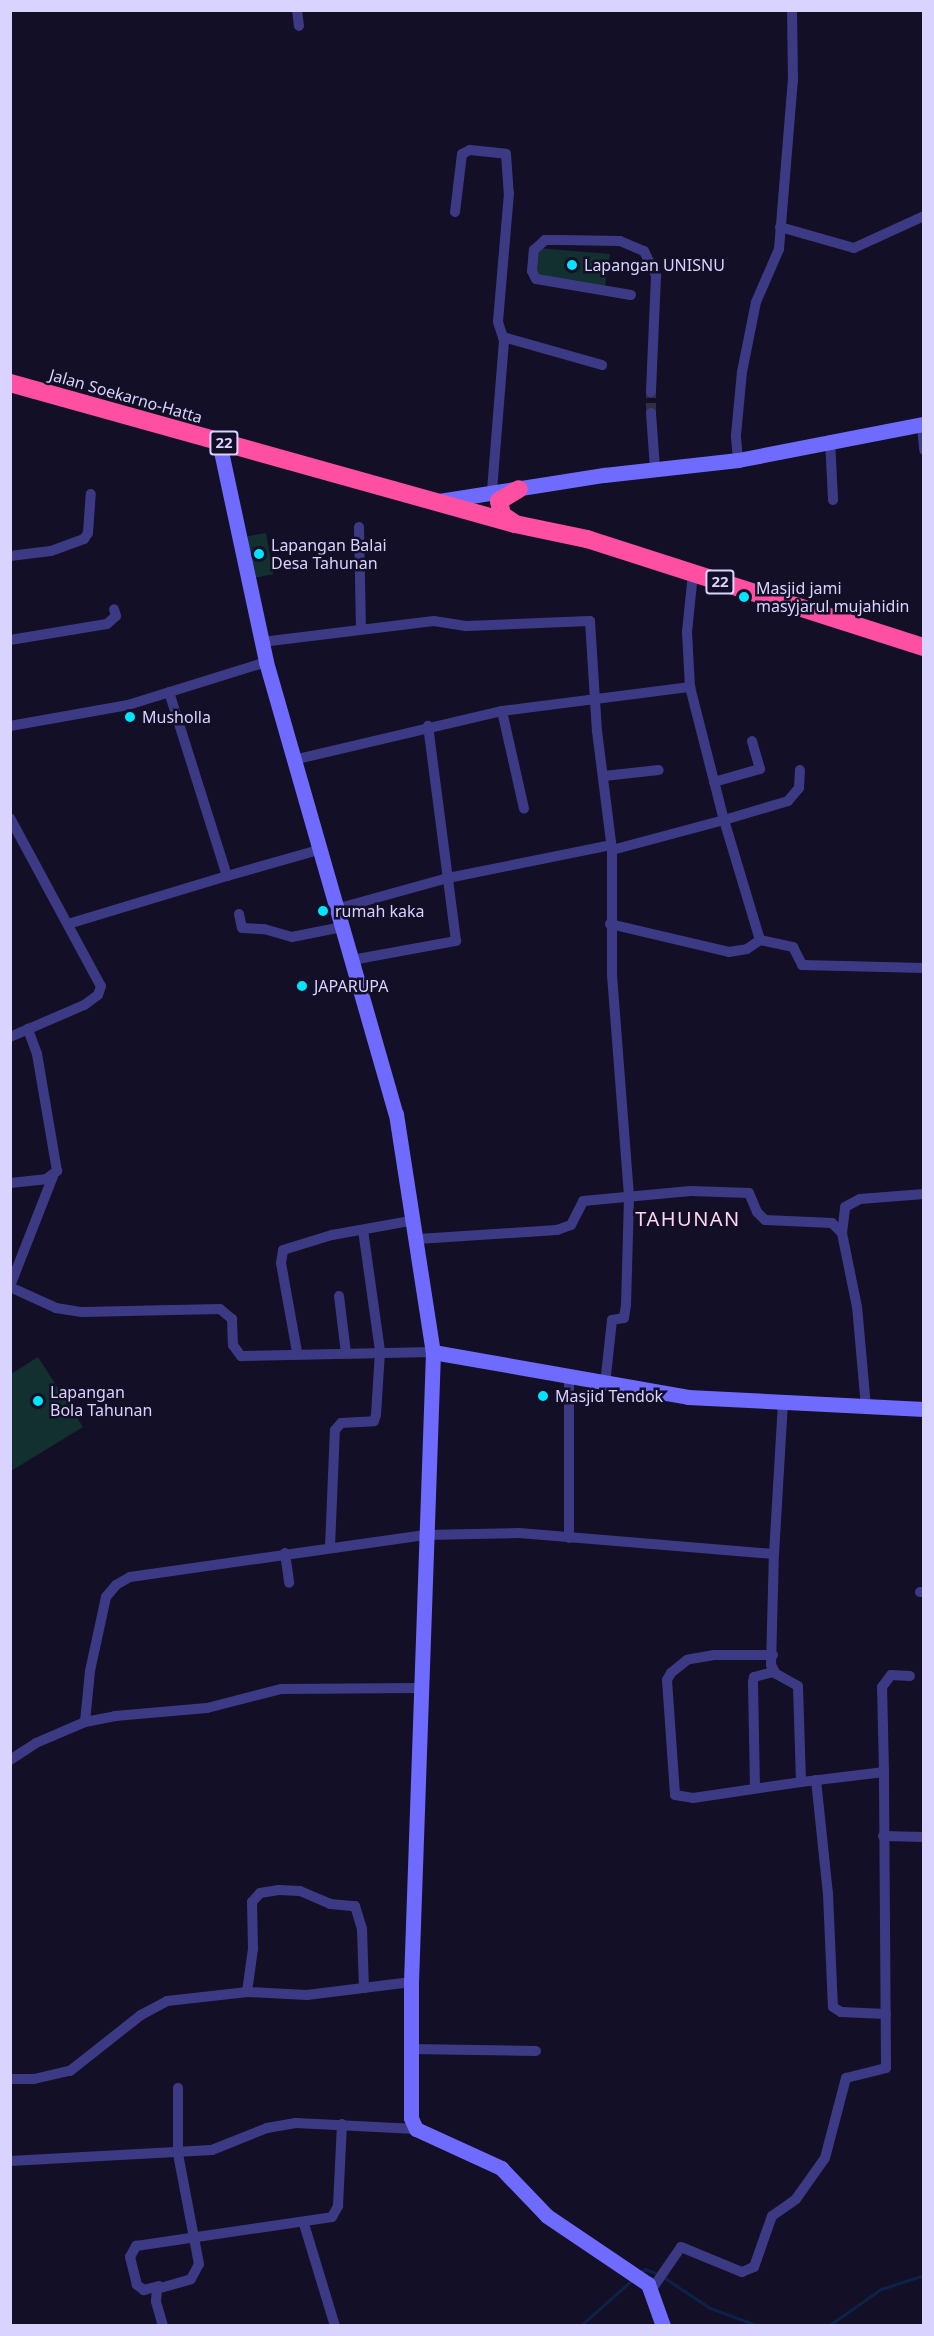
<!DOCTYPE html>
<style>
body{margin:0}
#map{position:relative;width:934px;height:2336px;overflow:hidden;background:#130f26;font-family:"Noto Sans",sans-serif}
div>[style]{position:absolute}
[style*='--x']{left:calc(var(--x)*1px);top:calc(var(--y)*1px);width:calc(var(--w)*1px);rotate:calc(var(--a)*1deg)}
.green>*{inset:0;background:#12302f;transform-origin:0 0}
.stream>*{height:3px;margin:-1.5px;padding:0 1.5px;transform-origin:1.5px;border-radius:1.5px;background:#0c2248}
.street-tunnel>*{height:10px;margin-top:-5px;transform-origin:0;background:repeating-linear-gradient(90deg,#312d47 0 10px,transparent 0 15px)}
.street>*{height:10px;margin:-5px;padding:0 5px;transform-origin:5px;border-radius:5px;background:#3d3a85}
.secondary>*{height:15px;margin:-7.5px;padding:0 7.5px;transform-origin:7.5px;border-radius:7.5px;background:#6f6bff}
.highway>*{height:18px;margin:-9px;padding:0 9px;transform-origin:9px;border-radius:9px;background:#ff4fa3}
.dots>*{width:16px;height:16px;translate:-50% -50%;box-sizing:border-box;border:3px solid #130f26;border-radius:50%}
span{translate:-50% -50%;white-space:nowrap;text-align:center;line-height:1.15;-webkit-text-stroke:5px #130f26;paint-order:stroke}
.shield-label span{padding:2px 4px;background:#130f26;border:2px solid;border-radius:4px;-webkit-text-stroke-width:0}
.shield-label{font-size:15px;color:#d9d4ff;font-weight:700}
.poi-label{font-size:16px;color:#d9d4ff}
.left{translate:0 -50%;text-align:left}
.street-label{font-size:16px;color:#d9d4ff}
.quarter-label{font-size:20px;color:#ffd6f0;letter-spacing:1.5px}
.frame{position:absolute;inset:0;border:12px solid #d9d4ff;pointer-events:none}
</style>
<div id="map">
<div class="green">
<div style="clip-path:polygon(537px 248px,610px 254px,605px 286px,535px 276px)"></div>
<div style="left:266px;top:533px;width:42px;height:20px;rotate:80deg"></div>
<div style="clip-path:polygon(38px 1357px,83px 1427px,11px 1471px,11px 1374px)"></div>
</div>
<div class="stream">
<div style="--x:641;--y:2272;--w:5;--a:-37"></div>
<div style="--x:645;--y:2269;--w:16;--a:22"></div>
<div style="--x:660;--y:2275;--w:60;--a:33.4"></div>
<div style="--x:710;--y:2308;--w:52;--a:20.2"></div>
<div style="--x:580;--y:2326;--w:69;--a:-41.5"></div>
<div style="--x:828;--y:2326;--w:65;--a:-34.9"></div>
<div style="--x:881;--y:2289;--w:45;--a:-18"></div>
</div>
<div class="street-tunnel">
<div style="--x:651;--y:413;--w:21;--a:-90"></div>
</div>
<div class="street">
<div style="--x:297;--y:10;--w:16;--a:83"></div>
<div style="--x:455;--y:212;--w:58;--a:-83.1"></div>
<div style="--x:462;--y:154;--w:9;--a:-27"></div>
<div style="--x:470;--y:150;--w:36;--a:6"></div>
<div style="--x:506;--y:154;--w:39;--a:86"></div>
<div style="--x:509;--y:193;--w:129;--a:94.9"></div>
<div style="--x:498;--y:322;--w:20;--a:72"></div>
<div style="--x:504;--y:341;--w:150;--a:94.6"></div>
<div style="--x:780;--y:227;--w:77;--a:15.8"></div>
<div style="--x:854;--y:248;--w:77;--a:-24.6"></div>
<div style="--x:631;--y:295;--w:96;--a:-170.4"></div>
<div style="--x:536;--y:279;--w:9;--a:-117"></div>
<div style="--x:532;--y:271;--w:21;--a:-85"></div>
<div style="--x:534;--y:250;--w:15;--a:-42"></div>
<div style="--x:545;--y:240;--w:15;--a:0"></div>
<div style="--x:560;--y:240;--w:60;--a:1"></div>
<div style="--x:620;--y:241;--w:26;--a:23"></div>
<div style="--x:644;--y:251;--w:28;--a:64"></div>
<div style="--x:656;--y:276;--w:116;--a:92.5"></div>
<div style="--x:503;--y:337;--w:103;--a:15.8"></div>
<div style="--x:651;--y:413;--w:56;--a:85.9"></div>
<div style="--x:922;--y:425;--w:25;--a:85"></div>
<div style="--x:830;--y:440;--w:60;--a:87.1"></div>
<div style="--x:738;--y:460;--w:25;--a:-95"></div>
<div style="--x:736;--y:435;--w:63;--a:-84.6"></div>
<div style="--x:742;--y:372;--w:71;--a:-78.7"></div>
<div style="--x:756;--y:302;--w:58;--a:-66.5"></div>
<div style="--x:779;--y:249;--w:170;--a:-85.3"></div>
<div style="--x:793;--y:80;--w:70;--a:-90.8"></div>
<div style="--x:359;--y:527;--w:101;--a:88.9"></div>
<div style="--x:10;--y:556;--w:41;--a:-7"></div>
<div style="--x:51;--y:551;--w:35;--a:-20"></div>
<div style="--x:84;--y:539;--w:7;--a:-56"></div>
<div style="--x:88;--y:533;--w:39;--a:-86"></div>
<div style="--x:693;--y:573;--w:59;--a:95.8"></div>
<div style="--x:687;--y:632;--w:55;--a:86.9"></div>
<div style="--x:690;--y:687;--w:137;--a:75.7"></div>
<div style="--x:724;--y:820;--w:67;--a:-16.5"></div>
<div style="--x:788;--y:801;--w:17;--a:-50"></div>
<div style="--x:799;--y:788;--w:18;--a:-87"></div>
<div style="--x:10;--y:640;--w:98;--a:-9.4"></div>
<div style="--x:107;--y:624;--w:12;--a:-42"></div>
<div style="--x:116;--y:616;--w:7;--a:-106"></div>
<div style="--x:262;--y:642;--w:173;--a:-7"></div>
<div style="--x:434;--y:621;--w:32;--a:9"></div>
<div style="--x:466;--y:626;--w:124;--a:-2.3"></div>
<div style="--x:590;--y:621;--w:110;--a:86.4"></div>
<div style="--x:597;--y:731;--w:120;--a:82.8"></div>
<div style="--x:612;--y:850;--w:125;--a:90"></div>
<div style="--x:612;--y:975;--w:224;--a:85.6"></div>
<div style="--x:629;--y:1198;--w:107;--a:91.6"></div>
<div style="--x:626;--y:1305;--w:13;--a:99"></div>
<div style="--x:624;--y:1318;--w:12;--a:171"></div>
<div style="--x:612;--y:1320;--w:64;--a:96.2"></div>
<div style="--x:169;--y:692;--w:193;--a:72.5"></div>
<div style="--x:227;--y:876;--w:95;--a:-15.9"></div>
<div style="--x:502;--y:711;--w:100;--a:77.3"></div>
<div style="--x:10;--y:726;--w:120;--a:-10.1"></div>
<div style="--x:128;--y:705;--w:145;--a:-17.3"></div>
<div style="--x:293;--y:760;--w:215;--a:-13.2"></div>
<div style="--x:502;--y:711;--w:190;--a:-7.3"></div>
<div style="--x:604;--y:776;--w:55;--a:-6.2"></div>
<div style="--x:714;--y:782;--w:48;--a:-15.8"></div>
<div style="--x:760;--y:769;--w:29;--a:-106"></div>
<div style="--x:10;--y:818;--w:191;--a:61.6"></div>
<div style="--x:101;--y:986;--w:9;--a:108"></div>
<div style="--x:98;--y:995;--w:17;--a:144"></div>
<div style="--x:84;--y:1005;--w:81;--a:156.6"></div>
<div style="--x:612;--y:850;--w:116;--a:-15"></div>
<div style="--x:724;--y:820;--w:125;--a:73.3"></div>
<div style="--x:760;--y:940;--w:34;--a:12"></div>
<div style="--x:793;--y:947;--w:20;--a:63"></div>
<div style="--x:802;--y:965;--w:122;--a:1.4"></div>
<div style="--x:336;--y:909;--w:116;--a:-15.5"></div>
<div style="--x:448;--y:878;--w:166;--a:-11.4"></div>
<div style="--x:239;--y:914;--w:14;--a:78"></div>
<div style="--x:242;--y:928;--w:22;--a:3"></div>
<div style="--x:264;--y:929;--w:29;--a:16"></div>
<div style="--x:292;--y:937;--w:51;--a:-11.3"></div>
<div style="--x:68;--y:924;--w:166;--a:-16.8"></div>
<div style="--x:610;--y:924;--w:122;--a:13.2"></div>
<div style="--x:729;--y:952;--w:18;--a:-9"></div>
<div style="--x:747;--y:949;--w:16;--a:-35"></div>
<div style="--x:352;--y:960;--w:106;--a:-10.4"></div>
<div style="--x:456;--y:941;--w:217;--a:-97.4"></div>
<div style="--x:10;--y:1183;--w:36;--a:-6"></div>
<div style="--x:46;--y:1179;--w:14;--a:-36"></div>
<div style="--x:57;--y:1171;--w:119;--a:-99.7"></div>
<div style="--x:37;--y:1054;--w:27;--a:-110"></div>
<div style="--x:418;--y:1239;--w:139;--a:-3.7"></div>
<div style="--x:557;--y:1230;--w:15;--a:-20"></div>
<div style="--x:571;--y:1225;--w:27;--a:-63"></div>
<div style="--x:583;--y:1201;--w:108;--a:-5.3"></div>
<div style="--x:691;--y:1191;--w:58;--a:2"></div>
<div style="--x:749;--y:1193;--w:21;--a:67"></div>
<div style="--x:757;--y:1212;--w:11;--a:45"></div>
<div style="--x:765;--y:1220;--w:67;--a:2.6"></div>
<div style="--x:832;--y:1223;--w:14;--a:45"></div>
<div style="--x:10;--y:1286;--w:118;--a:-68.6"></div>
<div style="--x:10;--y:1287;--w:51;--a:24.5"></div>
<div style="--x:56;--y:1308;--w:26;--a:9"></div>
<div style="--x:82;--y:1312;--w:138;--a:-1.2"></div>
<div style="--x:220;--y:1309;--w:16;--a:40"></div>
<div style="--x:232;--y:1319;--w:26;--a:88"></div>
<div style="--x:233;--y:1345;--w:14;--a:54"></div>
<div style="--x:241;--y:1356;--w:192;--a:-1.2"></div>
<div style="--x:339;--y:1296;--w:57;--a:83"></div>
<div style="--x:297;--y:1352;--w:90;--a:-100.2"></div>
<div style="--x:281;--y:1263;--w:13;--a:-81"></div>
<div style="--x:283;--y:1250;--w:51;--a:-17"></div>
<div style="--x:332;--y:1235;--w:84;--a:-10.2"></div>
<div style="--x:569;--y:1378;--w:160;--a:90"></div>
<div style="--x:866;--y:1407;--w:100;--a:-95.1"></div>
<div style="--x:857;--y:1307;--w:76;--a:-101.5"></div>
<div style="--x:842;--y:1233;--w:26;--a:-83"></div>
<div style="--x:845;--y:1207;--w:17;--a:-28"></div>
<div style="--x:860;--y:1199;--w:64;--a:-4.5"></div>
<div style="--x:330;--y:1547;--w:117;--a:-87.6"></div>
<div style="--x:335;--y:1430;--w:9;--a:-49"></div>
<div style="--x:341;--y:1423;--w:33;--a:-3"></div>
<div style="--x:374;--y:1421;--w:6;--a:-72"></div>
<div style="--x:376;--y:1415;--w:64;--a:-86.4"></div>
<div style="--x:380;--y:1351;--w:122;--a:-98"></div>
<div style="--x:285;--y:1553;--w:30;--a:82"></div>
<div style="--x:920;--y:1592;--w:4;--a:0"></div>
<div style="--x:773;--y:1655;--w:59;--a:180"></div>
<div style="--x:714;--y:1655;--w:27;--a:170"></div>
<div style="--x:687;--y:1660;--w:21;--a:141"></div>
<div style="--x:671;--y:1673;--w:8;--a:120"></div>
<div style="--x:667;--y:1680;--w:115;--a:86"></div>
<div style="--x:675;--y:1795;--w:18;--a:9"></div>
<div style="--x:693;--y:1798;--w:109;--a:-8.4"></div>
<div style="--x:85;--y:1722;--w:51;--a:-84.4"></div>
<div style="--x:90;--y:1671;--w:76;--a:-77.8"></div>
<div style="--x:106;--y:1597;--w:16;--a:-50"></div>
<div style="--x:116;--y:1585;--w:16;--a:-30"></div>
<div style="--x:130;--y:1577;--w:298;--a:-8.1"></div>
<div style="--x:425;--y:1535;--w:94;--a:-1.2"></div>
<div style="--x:519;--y:1533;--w:256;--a:4.7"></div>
<div style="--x:774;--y:1554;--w:152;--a:-86.6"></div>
<div style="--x:10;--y:1760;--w:31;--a:-33"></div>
<div style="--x:36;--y:1743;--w:53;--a:-23.2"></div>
<div style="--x:85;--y:1722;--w:31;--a:-11"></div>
<div style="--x:115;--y:1716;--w:92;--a:-5"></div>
<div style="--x:207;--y:1708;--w:76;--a:-14.4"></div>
<div style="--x:281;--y:1689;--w:140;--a:-0.4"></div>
<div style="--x:884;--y:1772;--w:85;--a:-91.3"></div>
<div style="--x:882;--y:1687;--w:15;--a:-53"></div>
<div style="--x:891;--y:1675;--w:19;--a:3"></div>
<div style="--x:816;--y:1780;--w:115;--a:84"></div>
<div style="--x:828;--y:1894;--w:113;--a:87.5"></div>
<div style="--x:833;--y:2007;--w:9;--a:32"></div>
<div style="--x:841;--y:2012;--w:45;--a:2.5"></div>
<div style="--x:755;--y:1788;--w:106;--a:-91.1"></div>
<div style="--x:753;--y:1682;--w:5;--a:-79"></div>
<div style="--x:754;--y:1677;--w:20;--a:-15"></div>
<div style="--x:883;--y:1836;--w:41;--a:1.4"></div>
<div style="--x:247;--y:1992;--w:43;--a:-82.1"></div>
<div style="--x:253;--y:1949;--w:47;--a:-91.2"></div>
<div style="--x:252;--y:1902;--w:12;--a:-48"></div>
<div style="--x:260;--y:1893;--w:19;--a:-9"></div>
<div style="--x:279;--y:1890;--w:21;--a:3"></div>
<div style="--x:300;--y:1891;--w:33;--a:23"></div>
<div style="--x:330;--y:1904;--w:25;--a:5"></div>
<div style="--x:355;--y:1906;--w:24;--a:73"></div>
<div style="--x:362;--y:1929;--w:59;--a:88.1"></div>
<div style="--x:411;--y:2049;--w:125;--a:0.9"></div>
<div style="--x:10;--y:2079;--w:24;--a:0"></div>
<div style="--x:34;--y:2079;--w:37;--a:-13"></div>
<div style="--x:70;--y:2071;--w:90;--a:-38.3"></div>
<div style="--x:141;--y:2015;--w:30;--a:-28"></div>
<div style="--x:167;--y:2001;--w:81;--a:-6.4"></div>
<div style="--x:247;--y:1992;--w:60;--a:2.9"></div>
<div style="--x:307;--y:1995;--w:105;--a:-7.1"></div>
<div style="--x:10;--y:2161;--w:202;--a:-3.1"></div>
<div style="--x:212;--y:2150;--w:59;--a:-21.8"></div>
<div style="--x:267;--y:2128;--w:29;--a:-10"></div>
<div style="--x:296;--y:2123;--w:120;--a:2.9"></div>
<div style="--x:304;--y:2224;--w:107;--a:73.1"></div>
<div style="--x:159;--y:2286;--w:16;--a:165"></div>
<div style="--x:144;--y:2290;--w:9;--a:-144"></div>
<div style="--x:137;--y:2285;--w:29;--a:-104"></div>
<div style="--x:130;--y:2257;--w:13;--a:-61"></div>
<div style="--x:136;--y:2246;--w:198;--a:-8.4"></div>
<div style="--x:332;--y:2217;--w:13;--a:-61"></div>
<div style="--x:338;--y:2206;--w:82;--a:-87.2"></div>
<div style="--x:652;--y:2289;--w:51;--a:-55.4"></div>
<div style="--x:681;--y:2247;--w:66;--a:22.3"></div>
<div style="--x:742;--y:2272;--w:13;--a:-23"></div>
<div style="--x:754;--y:2267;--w:54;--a:-70.6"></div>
<div style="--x:772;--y:2216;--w:29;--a:-35"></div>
<div style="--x:796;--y:2199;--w:50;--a:-54.7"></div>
<div style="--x:825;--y:2158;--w:83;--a:-75.3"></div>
<div style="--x:846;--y:2078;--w:41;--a:-14"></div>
<div style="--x:886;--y:2068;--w:296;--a:-90.4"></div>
<div style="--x:884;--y:1772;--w:84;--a:173.1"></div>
<div style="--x:801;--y:1782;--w:96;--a:-91.8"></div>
<div style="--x:798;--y:1686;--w:25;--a:-151"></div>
<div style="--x:776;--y:1674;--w:10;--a:-119"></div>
<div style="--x:771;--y:1665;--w:111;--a:-88.5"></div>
<div style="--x:163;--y:2326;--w:26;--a:-106"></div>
<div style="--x:156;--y:2301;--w:12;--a:-85"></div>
<div style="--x:157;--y:2289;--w:35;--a:-16"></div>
<div style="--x:191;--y:2279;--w:17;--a:-62"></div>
<div style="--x:199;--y:2264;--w:112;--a:-100.8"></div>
<div style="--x:178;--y:2154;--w:66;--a:-90"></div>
</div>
<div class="secondary">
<div style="--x:219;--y:442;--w:225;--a:77.9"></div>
<div style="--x:266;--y:662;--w:470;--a:74"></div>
<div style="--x:396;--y:1114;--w:241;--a:81.2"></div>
<div style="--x:433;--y:1352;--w:259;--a:10"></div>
<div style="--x:688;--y:1397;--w:236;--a:2.9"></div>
<div style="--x:439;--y:501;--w:167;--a:-9"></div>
<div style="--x:604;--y:475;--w:135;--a:-6.4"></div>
<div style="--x:738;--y:460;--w:189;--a:-11"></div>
<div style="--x:433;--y:1352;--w:630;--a:92"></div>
<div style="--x:411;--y:1982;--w:136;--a:90"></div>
<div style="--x:411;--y:2118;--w:12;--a:66"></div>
<div style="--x:416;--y:2129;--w:94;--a:24.6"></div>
<div style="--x:501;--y:2168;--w:66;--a:46.2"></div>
<div style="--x:547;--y:2216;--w:122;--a:34"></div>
<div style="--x:648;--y:2284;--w:45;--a:70.3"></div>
</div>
<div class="highway">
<div style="--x:10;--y:383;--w:524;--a:15.6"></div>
<div style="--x:515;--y:524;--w:74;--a:11.8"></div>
<div style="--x:587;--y:539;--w:354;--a:17.8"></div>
<div style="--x:514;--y:523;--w:14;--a:-146"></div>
<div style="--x:502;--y:515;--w:14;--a:-102"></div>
<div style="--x:499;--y:501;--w:23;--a:-31"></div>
</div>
<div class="dots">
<div style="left:572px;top:265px;background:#00e5ff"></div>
<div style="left:259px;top:554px;background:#00e5ff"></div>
<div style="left:744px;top:597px;background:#00e5ff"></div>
<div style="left:130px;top:717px;background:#00e5ff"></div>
<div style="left:323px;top:911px;background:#00e5ff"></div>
<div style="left:302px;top:986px;background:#00e5ff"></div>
<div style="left:543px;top:1396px;background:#00e5ff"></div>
<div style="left:38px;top:1401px;background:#00e5ff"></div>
</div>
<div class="shield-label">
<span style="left:224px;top:443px">22</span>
<span style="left:720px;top:582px">22</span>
</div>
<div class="poi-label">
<span class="left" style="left:584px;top:265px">Lapangan UNISNU</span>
<span class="left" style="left:271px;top:554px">Lapangan Balai<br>Desa Tahunan</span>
<span class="left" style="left:756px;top:597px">Masjid jami<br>masyjarul mujahidin</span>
<span class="left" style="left:142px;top:717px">Musholla</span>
<span class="left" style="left:335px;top:911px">rumah kaka</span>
<span class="left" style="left:314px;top:986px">JAPARUPA</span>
<span class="left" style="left:50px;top:1401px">Lapangan<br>Bola Tahunan</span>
<span class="left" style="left:555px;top:1396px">Masjid Tendok</span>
</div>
<div class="street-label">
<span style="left:126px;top:396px;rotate:16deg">Jalan Soekarno-Hatta</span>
</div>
<div class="quarter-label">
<span style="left:688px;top:1218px">TAHUNAN</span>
</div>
<div class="frame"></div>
</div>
